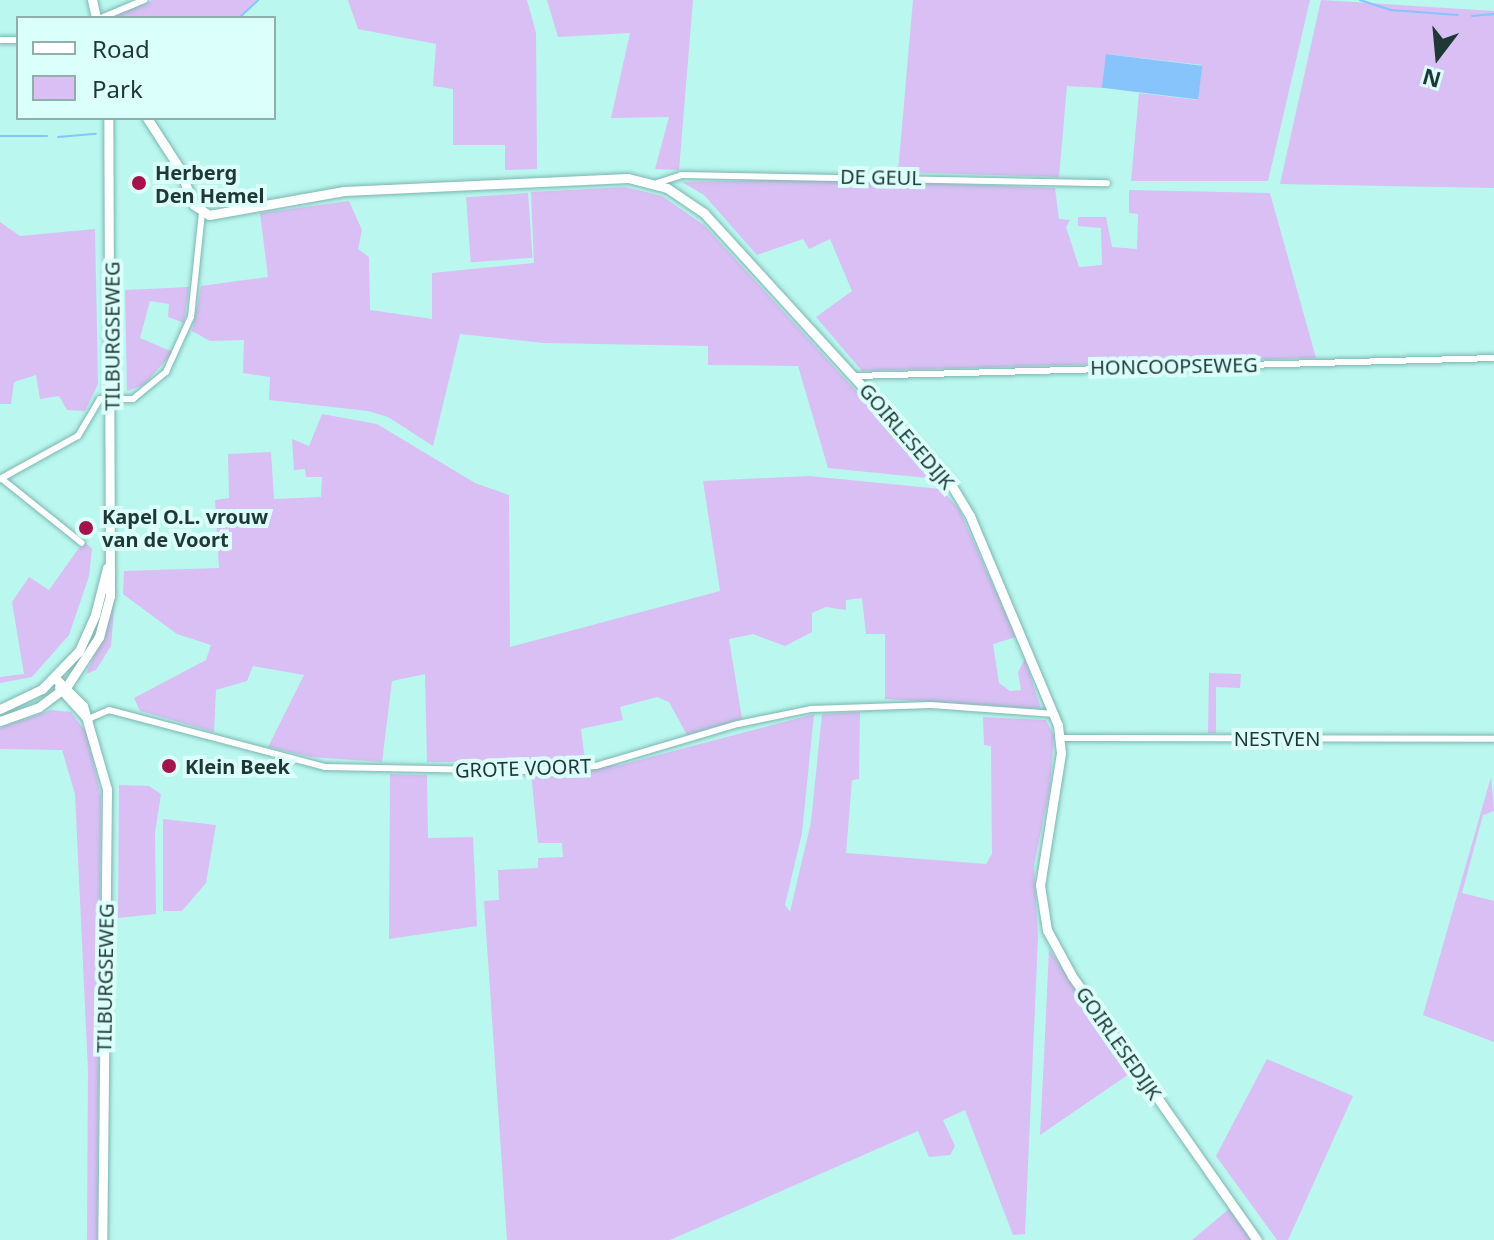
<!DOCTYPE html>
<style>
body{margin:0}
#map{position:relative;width:1494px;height:1240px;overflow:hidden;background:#baf7ef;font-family:"Noto Sans",sans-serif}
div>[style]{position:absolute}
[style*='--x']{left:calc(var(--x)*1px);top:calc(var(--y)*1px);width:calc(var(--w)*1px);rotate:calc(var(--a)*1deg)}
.green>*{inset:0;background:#d9bff4;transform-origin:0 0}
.water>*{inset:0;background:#87c4fb;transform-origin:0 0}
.stream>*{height:2px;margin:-1px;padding:0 1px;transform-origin:1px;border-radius:1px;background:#87c4fb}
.roads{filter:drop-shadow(0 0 2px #7bb6af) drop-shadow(0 0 2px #7bb6af)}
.street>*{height:6px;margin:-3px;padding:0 3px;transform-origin:3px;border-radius:3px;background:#fff}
.secondary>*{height:9px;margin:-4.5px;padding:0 4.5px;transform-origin:4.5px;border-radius:4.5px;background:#fff}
.dots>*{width:22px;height:22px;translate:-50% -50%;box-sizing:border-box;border:4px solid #dbfffa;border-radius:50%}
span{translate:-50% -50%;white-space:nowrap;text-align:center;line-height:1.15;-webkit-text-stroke:8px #dbfffa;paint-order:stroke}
.poi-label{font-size:20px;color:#1f3735;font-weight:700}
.left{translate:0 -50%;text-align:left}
.street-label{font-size:20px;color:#1f3735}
.legend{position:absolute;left:16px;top:16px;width:260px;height:104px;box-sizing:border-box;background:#dbfffa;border:2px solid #90afab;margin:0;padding:10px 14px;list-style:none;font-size:24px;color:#1f3735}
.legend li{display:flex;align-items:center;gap:16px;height:40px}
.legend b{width:40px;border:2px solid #90afab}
.north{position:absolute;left:1398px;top:16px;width:80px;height:80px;-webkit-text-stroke:6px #dbfffa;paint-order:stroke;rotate:196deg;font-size:22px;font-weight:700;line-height:32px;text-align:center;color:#1f3735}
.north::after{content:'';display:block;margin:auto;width:28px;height:36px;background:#1f3735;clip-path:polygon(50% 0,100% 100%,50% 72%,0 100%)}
</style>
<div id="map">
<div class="green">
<div style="clip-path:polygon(153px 0,257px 0,238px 18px,108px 18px)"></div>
<div style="clip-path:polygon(348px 0,527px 0,536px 33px,537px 169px,505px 170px,505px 145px,453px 145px,453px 89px,433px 86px,436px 44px,358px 29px)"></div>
<div style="clip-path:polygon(547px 0,693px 0,679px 170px,655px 169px,669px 117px,611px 118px,630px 33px,558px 37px)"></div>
<div style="clip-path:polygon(913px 0,1310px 0,1268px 181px,1131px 181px,1139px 93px,1198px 100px,1202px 65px,1107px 54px,1103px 88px,1067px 86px,1059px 177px,898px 172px)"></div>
<div style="clip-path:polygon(1321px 0,1494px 11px,1494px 188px,1280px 184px)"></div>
<div style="clip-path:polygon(823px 179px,1055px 188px,1059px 219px,1070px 220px,1066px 227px,1079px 267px,1102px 265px,1101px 228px,1078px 226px,1078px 217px,1106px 217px,1112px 247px,1137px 249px,1138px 214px,1129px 213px,1129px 190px,1270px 193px,1316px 358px,862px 371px,816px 317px,852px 291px,830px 239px,809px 249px,803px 239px,757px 255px,704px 195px,682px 182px)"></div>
<div style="clip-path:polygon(625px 187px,662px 196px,705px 226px,937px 479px,828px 468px,798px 366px,708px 365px,708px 346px,544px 343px,460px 334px,433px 446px,388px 417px,368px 411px,269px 400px,270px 377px,243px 373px,244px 340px,210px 341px,192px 331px,201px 286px,268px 277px,260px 213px,349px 201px,362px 230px,358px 249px,369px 257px,370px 310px,432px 319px,432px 273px,534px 263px,531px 192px)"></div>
<div style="left:528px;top:193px;width:65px;height:62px;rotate:86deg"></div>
<div style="clip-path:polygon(0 222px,20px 236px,95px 229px,98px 384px,85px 411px,67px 410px,59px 396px,40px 399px,36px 375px,14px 382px,11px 404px,0 404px)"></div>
<div style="clip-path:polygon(189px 287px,184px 323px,168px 317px,169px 304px,150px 301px,140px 338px,173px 352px,144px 385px,127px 391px,125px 290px)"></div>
<div style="clip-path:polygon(322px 414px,377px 424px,475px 483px,509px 495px,510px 647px,720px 591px,703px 481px,809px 476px,941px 489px,959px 509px,1016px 637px,993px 644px,999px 683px,1010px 691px,1021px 690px,1018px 672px,1025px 659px,1041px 709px,885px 699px,885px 634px,866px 634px,862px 598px,846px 600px,846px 610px,826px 607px,812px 613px,812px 632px,785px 646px,753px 634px,729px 639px,742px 719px,687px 735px,669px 702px,657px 697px,620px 707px,623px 720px,581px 729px,585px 761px,427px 762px,425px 674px,392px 681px,382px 762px,311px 757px,268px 747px,304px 675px,253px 666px,247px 681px,216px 690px,214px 732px,140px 711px,134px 698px,206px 660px,211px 645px,177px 634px,123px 594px,124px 571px,219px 568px,215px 500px,229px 498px,228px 454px,271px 452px,274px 499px,321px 497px,322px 477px,306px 477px,305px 469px,294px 470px,292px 439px,309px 446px)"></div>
<div style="clip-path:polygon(84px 541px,92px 549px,89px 576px,69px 635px,32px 677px,0 683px,0 677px,24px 674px,12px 602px,29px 577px,49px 590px)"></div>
<div style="clip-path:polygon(117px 574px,111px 646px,96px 670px,86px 674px,102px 638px)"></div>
<div style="clip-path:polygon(1209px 673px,1241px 674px,1240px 688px,1216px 687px,1216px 733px,1208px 733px)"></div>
<div style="clip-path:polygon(51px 710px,71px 712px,87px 734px,101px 797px,97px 1240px,87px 1240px,88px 1070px,75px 794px,62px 750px,0 749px,0 728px)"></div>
<div style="clip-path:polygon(860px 712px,859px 779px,852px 780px,846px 853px,986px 864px,992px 854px,991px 746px,984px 745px,983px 717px,1046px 720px,1054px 736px,1050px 788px,1034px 865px,1038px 938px,1025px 1234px,1013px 1235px,965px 1110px,943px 1120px,955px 1146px,950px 1155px,929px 1157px,918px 1131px,670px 1240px,507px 1240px,484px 901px,499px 900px,498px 870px,538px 868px,538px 858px,563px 857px,562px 843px,538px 843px,531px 773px,620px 765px,814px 714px,802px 833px,785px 905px,790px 912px,811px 822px,822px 714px)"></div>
<div style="clip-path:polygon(390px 774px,427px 775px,428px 838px,473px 837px,477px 926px,389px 939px)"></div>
<div style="clip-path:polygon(1491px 777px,1494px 811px,1483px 815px,1462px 893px,1494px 901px,1494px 1042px,1423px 1015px)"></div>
<div style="clip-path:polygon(119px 785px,149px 786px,161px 794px,155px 833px,156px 914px,118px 918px)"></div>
<div style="clip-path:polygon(163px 819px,216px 825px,206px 883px,182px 911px,163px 911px)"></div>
<div style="clip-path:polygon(1049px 949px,1132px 1072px,1040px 1135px,1044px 1057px)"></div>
<div style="clip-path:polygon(1267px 1059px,1353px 1096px,1288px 1240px,1277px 1240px,1216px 1156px)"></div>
<div style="clip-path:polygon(1229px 1209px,1251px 1240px,1192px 1240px)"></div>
</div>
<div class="water">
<div style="left:1106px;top:54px;width:97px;height:34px;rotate:7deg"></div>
</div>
<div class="stream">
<div style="--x:1360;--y:0;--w:33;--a:18"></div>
<div style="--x:1391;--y:10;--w:67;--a:4.3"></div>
<div style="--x:1472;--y:16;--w:22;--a:-5"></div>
<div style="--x:239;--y:18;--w:26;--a:-43"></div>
<div style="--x:0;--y:136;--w:47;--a:0"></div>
<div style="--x:58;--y:137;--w:38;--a:-5"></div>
</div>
<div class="roads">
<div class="street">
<div style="--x:101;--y:18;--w:47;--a:-22.7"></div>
<div style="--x:0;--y:40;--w:18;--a:0"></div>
<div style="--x:657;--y:183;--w:25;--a:-18"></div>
<div style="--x:681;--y:175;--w:426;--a:1.1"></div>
<div style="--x:855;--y:376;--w:639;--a:-1.61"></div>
<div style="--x:0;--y:479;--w:89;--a:-28.9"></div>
<div style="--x:78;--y:436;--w:43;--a:-59.3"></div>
<div style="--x:100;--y:399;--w:33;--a:0"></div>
<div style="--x:133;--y:399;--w:43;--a:-39.3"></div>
<div style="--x:166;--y:372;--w:60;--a:-65.6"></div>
<div style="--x:191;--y:317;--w:105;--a:-84"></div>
<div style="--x:2;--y:479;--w:102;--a:38.7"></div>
<div style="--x:88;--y:719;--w:23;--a:-23"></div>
<div style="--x:109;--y:710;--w:223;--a:14.8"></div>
<div style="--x:325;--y:767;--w:200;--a:1.1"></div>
<div style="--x:525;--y:771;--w:71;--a:-4"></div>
<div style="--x:596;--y:766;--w:148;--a:-16.5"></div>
<div style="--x:738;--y:724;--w:75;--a:-11.6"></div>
<div style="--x:811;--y:709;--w:120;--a:-1.9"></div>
<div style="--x:931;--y:705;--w:124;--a:4.2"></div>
<div style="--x:1061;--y:738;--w:433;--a:0.1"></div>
</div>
<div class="secondary">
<div style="--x:92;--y:0;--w:18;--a:77"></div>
<div style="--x:147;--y:118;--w:57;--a:57.1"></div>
<div style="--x:178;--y:166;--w:42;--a:67.7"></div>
<div style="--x:194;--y:205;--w:18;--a:34"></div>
<div style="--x:209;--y:215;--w:137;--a:-10.1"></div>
<div style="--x:344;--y:191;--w:284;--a:-2.6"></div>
<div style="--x:628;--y:178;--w:40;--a:14.4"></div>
<div style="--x:667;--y:188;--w:45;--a:34"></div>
<div style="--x:704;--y:213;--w:363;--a:47.6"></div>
<div style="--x:949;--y:481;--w:41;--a:59"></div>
<div style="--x:970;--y:516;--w:227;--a:67.2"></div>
<div style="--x:1058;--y:725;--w:28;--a:84"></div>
<div style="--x:1061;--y:753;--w:134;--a:99"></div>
<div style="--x:1040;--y:885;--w:46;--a:81.2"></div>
<div style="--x:1047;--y:930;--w:52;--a:61.5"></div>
<div style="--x:1072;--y:976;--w:322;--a:55"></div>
<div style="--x:56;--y:679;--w:38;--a:45"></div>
<div style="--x:83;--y:706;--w:86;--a:73.9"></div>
<div style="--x:107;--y:789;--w:451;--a:90.6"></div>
<div style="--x:59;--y:687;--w:43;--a:47.8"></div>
<div style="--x:0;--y:709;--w:47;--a:-25.5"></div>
<div style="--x:42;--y:689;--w:53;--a:-45.8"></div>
<div style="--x:79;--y:651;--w:39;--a:-66"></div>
<div style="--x:95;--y:615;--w:49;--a:-75.7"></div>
<div style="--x:0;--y:721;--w:41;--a:-19.7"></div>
<div style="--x:39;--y:707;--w:35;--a:-37"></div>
<div style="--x:67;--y:686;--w:59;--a:-56.9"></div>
<div style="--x:99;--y:637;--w:42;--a:-75"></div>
<div style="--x:110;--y:596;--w:478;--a:-90.2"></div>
</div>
</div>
<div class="dots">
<div style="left:139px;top:183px;background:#a6124b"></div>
<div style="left:86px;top:528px;background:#a6124b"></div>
<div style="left:169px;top:766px;background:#a6124b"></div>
</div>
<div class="poi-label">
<span class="left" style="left:155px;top:184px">Herberg<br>Den Hemel</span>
<span class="left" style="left:102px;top:528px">Kapel O.L. vrouw<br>van de Voort</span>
<span class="left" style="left:185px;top:766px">Klein Beek</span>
</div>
<div class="street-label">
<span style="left:881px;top:177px;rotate:1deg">DE GEUL</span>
<span style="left:112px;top:336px;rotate:-90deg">TILBURGSEWEG</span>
<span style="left:1174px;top:366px;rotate:-1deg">HONCOOPSEWEG</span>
<span style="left:907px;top:436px;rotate:49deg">GOIRLESEDIJK</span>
<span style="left:1277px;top:738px">NESTVEN</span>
<span style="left:523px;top:768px;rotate:-2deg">GROTE VOORT</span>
<span style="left:105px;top:978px;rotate:-89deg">TILBURGSEWEG</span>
<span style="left:1119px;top:1043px;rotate:55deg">GOIRLESEDIJK</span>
</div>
<ul class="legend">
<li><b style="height:10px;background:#fff"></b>Road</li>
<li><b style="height:22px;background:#d9bff4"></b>Park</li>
</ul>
<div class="north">N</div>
</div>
